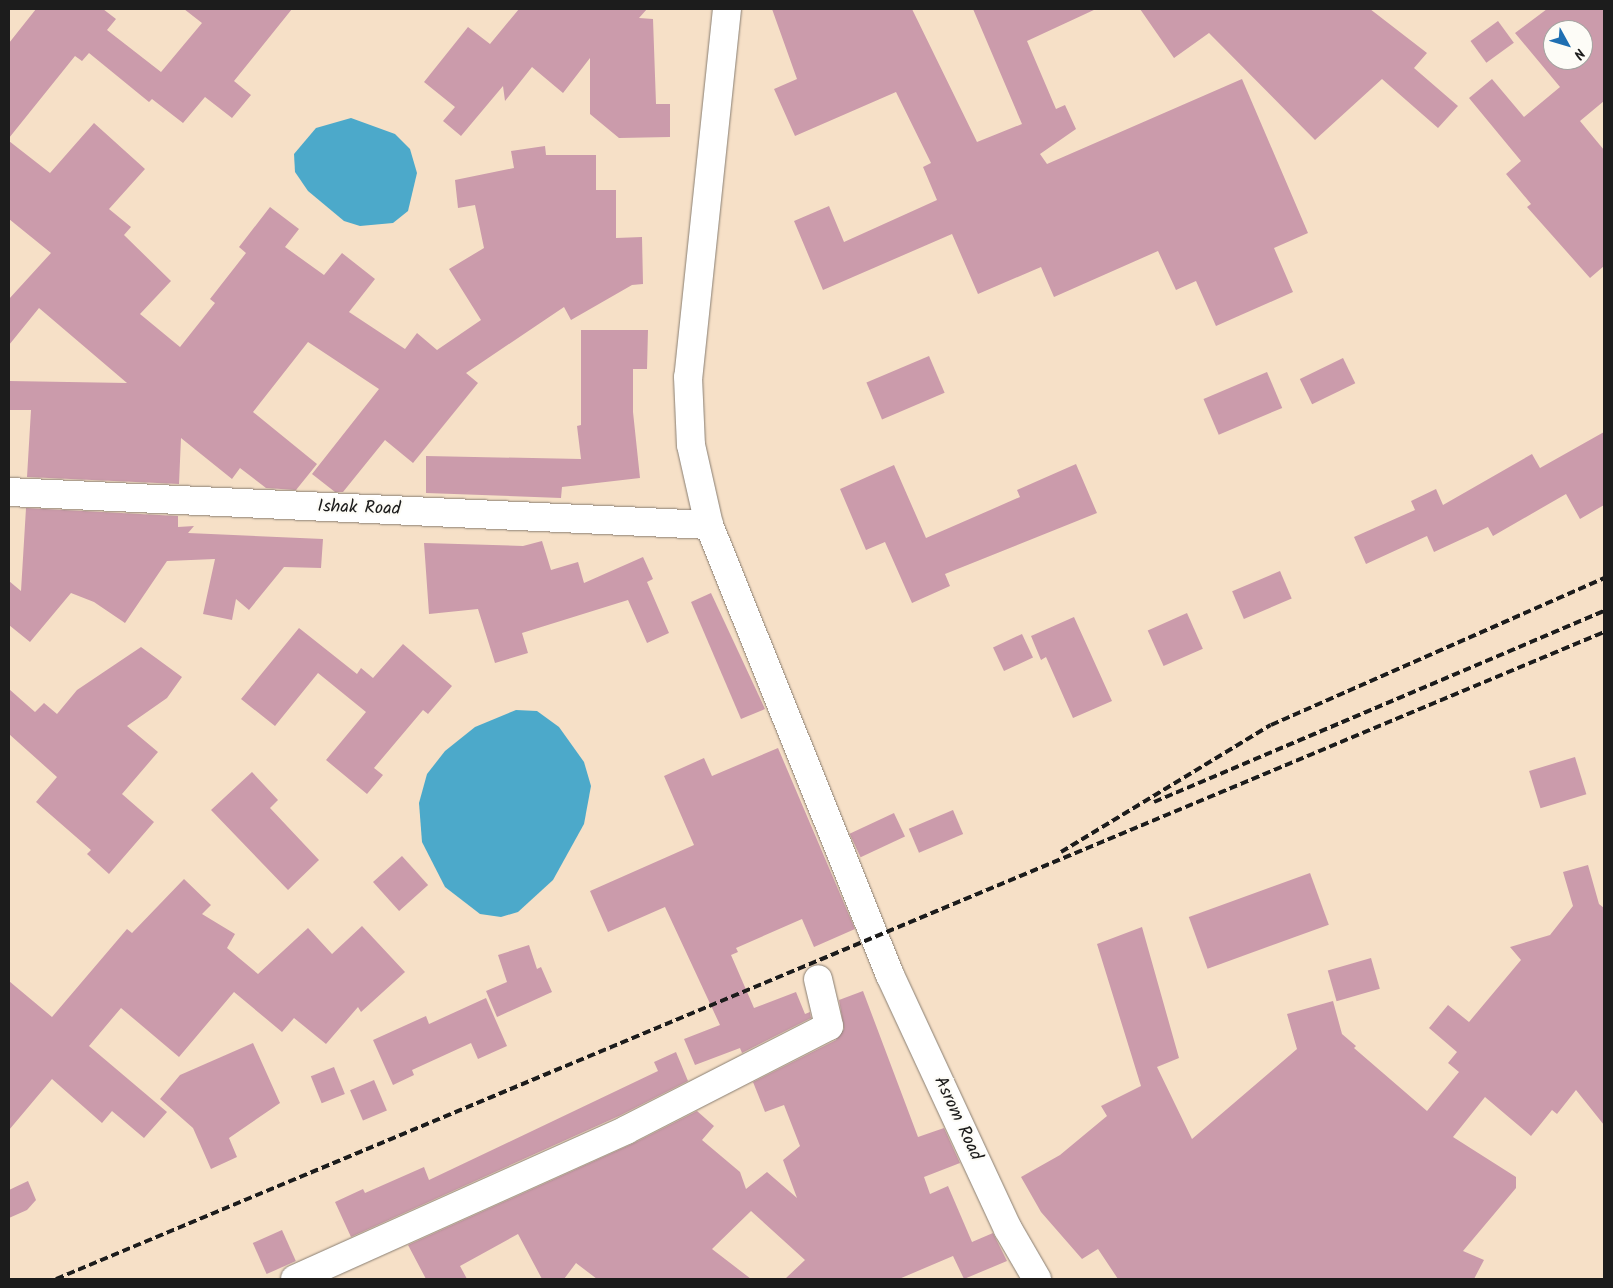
<!DOCTYPE html>
<style>
body{margin:0}
#map{position:relative;width:1613px;height:1288px;overflow:hidden;background:#f6e0c7;font-family:Kalam,sans-serif}
div>[style]{position:absolute}
[style*='--x']{left:calc(var(--x)*1px);top:calc(var(--y)*1px);width:calc(var(--w)*1px);rotate:calc(var(--a)*1deg)}
.water>*{inset:0;background:#4ca9ca}
.building>*{inset:0;background:#cb9bab;transform-origin:0 0}
.roads{filter:drop-shadow(0 0 1px #897e72) drop-shadow(0 0 1px #897e72)}
.minor>*{height:28px;margin:-14px;padding:0 14px;transform-origin:14px;border-radius:14px;background:#fff}
.tertiary>*{height:28px;margin:-14px;padding:0 14px;transform-origin:14px;border-radius:14px;background:#fff}
.rail>*{height:4px;margin-top:-2px;transform-origin:0;background:repeating-linear-gradient(90deg,#1c1c1c 0 8px,transparent 0 12px)}
span{translate:-50% -50%;white-space:nowrap;text-align:center;line-height:1.15;-webkit-text-stroke:4.5px #fdfcf7;paint-order:stroke}
.street-label{font-size:18px;color:#1c1c1c}
.frame{position:absolute;inset:0;border:10px solid #1c1c1c;pointer-events:none}
.north{position:absolute;left:1543px;top:20px;width:50px;height:50px;box-sizing:border-box;background:#fdfcf7;border:1px solid #a3a29f;border-radius:50%;rotate:129deg;font-size:14px;font-weight:700;line-height:20px;text-align:center;color:#1c1c1c}
.north::after{content:'';display:block;margin:auto;width:18px;height:22px;background:#1f6fb2;clip-path:polygon(50% 0,100% 100%,50% 72%,0 100%)}
</style>
<div id="map">
<div class="water">
<div style="clip-path:polygon(351px 118px,395px 134px,410px 149px,417px 173px,408px 211px,393px 223px,360px 226px,344px 221px,308px 191px,295px 172px,294px 154px,316px 128px)"></div>
<div style="clip-path:polygon(516px 710px,537px 711px,559px 727px,584px 762px,591px 786px,584px 824px,553px 880px,518px 912px,501px 917px,480px 914px,445px 887px,422px 842px,419px 803px,427px 774px,445px 751px,475px 727px)"></div>
</div>
<div class="building">
<div style="clip-path:polygon(36px 9px,103px 9px,116px 19px,107px 30px,161px 72px,202px 23px,184px 9px,292px 9px,234px 81px,251px 95px,232px 118px,205px 97px,183px 123px,152px 99px,149px 102px,89px 53px,82px 61px,75px 56px,9px 138px,9px 43px)"></div>
<div style="clip-path:polygon(519px 9px,647px 9px,639px 18px,653px 19px,656px 104px,670px 104px,670px 137px,619px 138px,590px 114px,590px 58px,563px 93px,532px 67px,505px 101px,503px 86px,461px 136px,443px 121px,455px 107px,424px 82px,468px 27px,490px 44px)"></div>
<div style="clip-path:polygon(772px 9px,912px 9px,977px 142px,1022px 124px,973px 9px,1096px 9px,1027px 41px,1056px 109px,1065px 105px,1076px 129px,1040px 154px,1047px 164px,1242px 79px,1308px 233px,1274px 248px,1293px 292px,1216px 326px,1196px 281px,1176px 290px,1158px 251px,1054px 297px,1041px 267px,978px 294px,952px 234px,823px 290px,794px 221px,829px 206px,844px 242px,937px 200px,923px 167px,931px 163px,896px 92px,795px 136px,774px 89px,797px 79px)"></div>
<div style="clip-path:polygon(1140px 9px,1370px 9px,1427px 53px,1414px 68px,1458px 106px,1438px 128px,1382px 79px,1315px 140px,1209px 33px,1174px 58px)"></div>
<div style="clip-path:polygon(evenodd,1547px 9px,1604px 9px,1604px 101px,1580px 121px,1604px 150px,1604px 266px,1590px 278px,1527px 207px,1531px 204px,1506px 174px,1521px 161px,1469px 98px,1492px 79px,1524px 117px,1560px 87px,1515px 33px,1547px 9px,1553px 30px,1583px 30px,1583px 60px,1553px 60px,1553px 30px)"></div>
<div style="left:1498px;top:21px;width:27px;height:34px;rotate:54deg"></div>
<div style="clip-path:polygon(94px 123px,145px 169px,109px 209px,131px 227px,124px 235px,171px 281px,140px 314px,180px 347px,215px 303px,210px 299px,246px 253px,239px 247px,270px 207px,299px 229px,285px 247px,324px 275px,342px 253px,375px 279px,349px 312px,405px 349px,417px 333px,437px 350px,481px 320px,449px 269px,484px 248px,475px 205px,458px 208px,455px 180px,514px 168px,511px 151px,545px 146px,546px 155px,596px 155px,596px 190px,616px 190px,616px 238px,642px 237px,643px 284px,632px 285px,571px 320px,564px 307px,466px 373px,478px 383px,413px 463px,385px 440px,343px 492px,335px 492px,312px 474px,379px 389px,308px 342px,253px 412px,317px 464px,296px 490px,266px 488px,240px 468px,232px 479px,181px 438px,179px 484px,27px 477px,31px 410px,9px 410px,9px 381px,127px 383px,39px 308px,9px 345px,9px 299px,51px 253px,9px 219px,9px 141px,50px 173px)"></div>
<div style="clip-path:polygon(581px 330px,648px 330px,647px 369px,633px 369px,633px 412px,640px 478px,562px 487px,561px 498px,426px 493px,426px 456px,581px 459px,577px 426px,581px 425px)"></div>
<div style="left:929px;top:356px;width:40px;height:68px;rotate:67deg"></div>
<div style="left:1343px;top:358px;width:28px;height:48px;rotate:64deg"></div>
<div style="left:1267px;top:372px;width:39px;height:69px;rotate:67deg"></div>
<div style="clip-path:polygon(1604px 432px,1604px 505px,1580px 519px,1566px 494px,1493px 536px,1488px 527px,1434px 552px,1427px 536px,1366px 564px,1354px 537px,1415px 510px,1411px 501px,1436px 489px,1443px 505px,1532px 454px,1540px 468px)"></div>
<div style="clip-path:polygon(1076px 464px,1097px 513px,945px 574px,950px 586px,912px 603px,885px 542px,866px 550px,840px 489px,894px 465px,926px 538px,1020px 497px,1017px 490px)"></div>
<div style="clip-path:polygon(26px 508px,178px 516px,178px 527px,194px 526px,188px 533px,323px 539px,321px 568px,284px 567px,249px 610px,236px 599px,232px 620px,203px 614px,215px 559px,167px 561px,125px 623px,94px 602px,71px 593px,30px 642px,9px 625px,9px 581px,21px 591px)"></div>
<div style="clip-path:polygon(542px 541px,551px 570px,578px 562px,584px 583px,643px 557px,653px 579px,647px 582px,669px 633px,647px 643px,628px 600px,522px 633px,528px 653px,495px 663px,478px 609px,429px 614px,424px 543px,523px 546px)"></div>
<div style="left:1280px;top:571px;width:30px;height:52px;rotate:67deg"></div>
<div style="clip-path:polygon(711px 593px,765px 709px,741px 719px,691px 602px)"></div>
<div style="left:1187px;top:613px;width:39px;height:43px;rotate:66deg"></div>
<div style="clip-path:polygon(1074px 617px,1112px 701px,1073px 718px,1046px 657px,1041px 660px,1031px 636px)"></div>
<div style="clip-path:polygon(299px 628px,357px 674px,361px 668px,373px 678px,403px 644px,452px 686px,428px 714px,423px 710px,374px 768px,383px 775px,367px 794px,326px 760px,366px 712px,318px 673px,275px 726px,241px 699px)"></div>
<div style="left:1022px;top:634px;width:26px;height:32px;rotate:65deg"></div>
<div style="clip-path:polygon(141px 647px,182px 677px,167px 698px,127px 726px,158px 752px,122px 794px,154px 822px,109px 874px,87px 854px,91px 850px,36px 802px,57px 777px,9px 734px,9px 689px,35px 712px,44px 703px,57px 714px,77px 690px)"></div>
<div style="clip-path:polygon(778px 748px,855px 929px,814px 947px,802px 919px,736px 948px,738px 952px,731px 955px,754px 1008px,796px 992px,805px 1014px,810px 1012px,811px 1018px,742px 1053px,740px 1048px,695px 1065px,684px 1039px,720px 1025px,665px 907px,608px 932px,590px 891px,694px 845px,664px 776px,704px 758px,712px 776px)"></div>
<div style="left:1575px;top:757px;width:39px;height:48px;rotate:73deg"></div>
<div style="clip-path:polygon(252px 772px,278px 800px,270px 808px,319px 860px,288px 890px,211px 810px)"></div>
<div style="left:953px;top:810px;width:26px;height:48px;rotate:67deg"></div>
<div style="left:894px;top:813px;width:26px;height:49px;rotate:65deg"></div>
<div style="left:402px;top:856px;width:39px;height:39px;rotate:48deg"></div>
<div style="clip-path:polygon(1588px 865px,1599px 904px,1604px 908px,1604px 1125px,1576px 1090px,1557px 1114px,1552px 1110px,1531px 1136px,1485px 1097px,1453px 1137px,1516px 1177px,1516px 1188px,1463px 1251px,1484px 1260px,1474px 1279px,1118px 1279px,1098px 1249px,1082px 1259px,1041px 1212px,1021px 1177px,1060px 1155px,1107px 1116px,1101px 1106px,1141px 1086px,1097px 944px,1142px 927px,1179px 1058px,1157px 1067px,1192px 1139px,1297px 1049px,1287px 1014px,1333px 1001px,1342px 1034px,1356px 1046px,1354px 1048px,1427px 1111px,1459px 1072px,1448px 1063px,1457px 1052px,1429px 1028px,1448px 1005px,1469px 1022px,1521px 960px,1510px 947px,1550px 935px,1573px 906px,1563px 872px)"></div>
<div style="left:1310px;top:873px;width:55px;height:129px;rotate:70deg"></div>
<div style="clip-path:polygon(184px 879px,211px 905px,202px 914px,235px 934px,227px 948px,258px 974px,308px 928px,332px 954px,362px 926px,405px 972px,361px 1012px,358px 1007px,326px 1044px,294px 1018px,282px 1032px,234px 992px,179px 1057px,121px 1008px,89px 1046px,167px 1112px,144px 1138px,112px 1111px,102px 1123px,52px 1079px,9px 1130px,9px 981px,52px 1017px,127px 929px,132px 933px)"></div>
<div style="clip-path:polygon(529px 945px,537px 969px,541px 967px,552px 992px,497px 1017px,486px 991px,507px 982px,498px 955px)"></div>
<div style="left:1371px;top:958px;width:32px;height:45px;rotate:74deg"></div>
<div style="clip-path:polygon(863px 991px,918px 1137px,944px 1128px,960px 1163px,924px 1177px,930px 1194px,948px 1186px,972px 1242px,993px 1233px,1007px 1261px,964px 1279px,953px 1256px,899px 1279px,785px 1279px,805px 1260px,751px 1211px,712px 1249px,751px 1279px,597px 1279px,576px 1263px,564px 1279px,542px 1279px,518px 1234px,460px 1266px,467px 1279px,426px 1279px,408px 1245px,632px 1144px,697px 1111px,714px 1126px,702px 1140px,740px 1172px,746px 1189px,767px 1172px,797px 1198px,783px 1160px,800px 1146px,784px 1105px,765px 1112px,753px 1082px,836px 1040px,844px 1029px,839px 1000px)"></div>
<div style="clip-path:polygon(486px 998px,507px 1046px,478px 1059px,471px 1043px,412px 1070px,414px 1075px,393px 1085px,373px 1040px,426px 1016px,429px 1024px)"></div>
<div style="clip-path:polygon(253px 1043px,280px 1103px,229px 1138px,237px 1157px,211px 1169px,193px 1128px,160px 1099px,180px 1075px)"></div>
<div style="clip-path:polygon(676px 1052px,688px 1081px,619px 1116px,351px 1237px,335px 1202px,363px 1189px,365px 1193px,424px 1167px,429px 1180px,658px 1071px,654px 1062px)"></div>
<div style="left:334px;top:1067px;width:29px;height:25px;rotate:68deg"></div>
<div style="left:374px;top:1080px;width:33px;height:26px;rotate:67deg"></div>
<div style="clip-path:polygon(28px 1181px,36px 1200px,27px 1210px,9px 1218px,9px 1190px)"></div>
<div style="left:282px;top:1230px;width:34px;height:32px;rotate:66deg"></div>
</div>
<div class="roads">
<div class="minor">
<div style="--x:9;--y:492;--w:701;--a:2.7"></div>
<div style="--x:295;--y:1279;--w:363;--a:-24.2"></div>
<div style="--x:626;--y:1130;--w:228;--a:-27.1"></div>
<div style="--x:829;--y:1026;--w:48;--a:-103.2"></div>
</div>
<div class="tertiary">
<div style="--x:727;--y:9;--w:370;--a:96"></div>
<div style="--x:688;--y:377;--w:68;--a:87.5"></div>
<div style="--x:691;--y:445;--w:82;--a:77.3"></div>
<div style="--x:709;--y:525;--w:485;--a:68.1"></div>
<div style="--x:890;--y:975;--w:280;--a:65.1"></div>
<div style="--x:1008;--y:1229;--w:58;--a:59.9"></div>
</div>
</div>
<div class="rail">
<div style="--x:1154;--y:802;--w:489;--a:-23"></div>
<div style="--x:1061;--y:852;--w:245;--a:-31.2"></div>
<div style="--x:1271;--y:725;--w:364;--a:-23.8"></div>
<div style="--x:56;--y:1279;--w:1678;--a:-22.68"></div>
</div>
<div class="street-label">
<span style="left:359px;top:509px;rotate:2deg">Ishak Road</span>
<span style="left:957px;top:1119px;rotate:65deg">Asrom Road</span>
</div>
<div class="frame"></div>
<div class="north">N</div>
</div>
